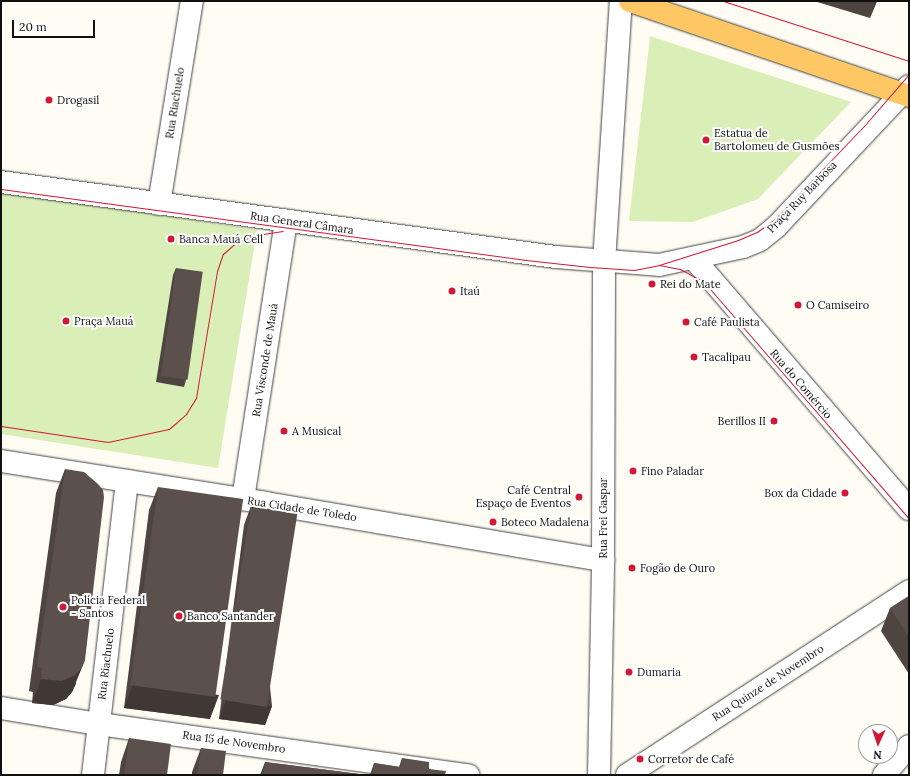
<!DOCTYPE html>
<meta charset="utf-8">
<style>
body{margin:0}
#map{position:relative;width:910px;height:776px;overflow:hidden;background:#fffcf4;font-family:Lora,serif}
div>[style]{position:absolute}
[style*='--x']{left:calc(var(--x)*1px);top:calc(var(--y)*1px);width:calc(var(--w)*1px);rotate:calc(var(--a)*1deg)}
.green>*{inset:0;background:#daefb8}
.roads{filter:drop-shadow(0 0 1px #434343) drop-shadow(0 0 1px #434343)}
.minor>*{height:22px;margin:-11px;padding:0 11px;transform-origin:11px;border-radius:11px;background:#fff}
.major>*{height:22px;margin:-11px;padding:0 11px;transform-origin:11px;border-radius:11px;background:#ffc864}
.tram>*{height:1px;margin:-0.5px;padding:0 0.5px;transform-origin:0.5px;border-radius:0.5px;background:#d11835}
.wall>*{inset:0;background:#4e4540}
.shaded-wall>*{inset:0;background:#403834}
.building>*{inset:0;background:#5b504b;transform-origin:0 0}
.dots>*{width:11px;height:11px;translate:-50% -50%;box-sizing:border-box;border:2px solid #fff;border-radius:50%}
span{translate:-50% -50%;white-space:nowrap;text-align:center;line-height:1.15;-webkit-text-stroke:4px #fff;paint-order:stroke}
.poi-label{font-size:11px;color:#101010}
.left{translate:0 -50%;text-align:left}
.right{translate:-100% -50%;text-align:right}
.street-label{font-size:11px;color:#101010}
.frame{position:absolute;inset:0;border:2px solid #101010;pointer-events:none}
.north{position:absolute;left:858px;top:724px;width:40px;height:40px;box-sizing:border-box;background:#fff;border:1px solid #9f9f9f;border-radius:50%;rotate:183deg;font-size:11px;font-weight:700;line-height:16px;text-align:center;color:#101010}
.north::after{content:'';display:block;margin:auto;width:14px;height:18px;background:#d11835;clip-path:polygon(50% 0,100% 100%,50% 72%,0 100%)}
.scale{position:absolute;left:12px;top:20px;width:83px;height:18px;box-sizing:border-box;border:2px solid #101010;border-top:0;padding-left:5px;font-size:12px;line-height:14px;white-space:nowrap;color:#101010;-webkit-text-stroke:3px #fff;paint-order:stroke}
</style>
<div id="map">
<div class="green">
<div style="clip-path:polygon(650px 36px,851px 102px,758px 199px,693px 222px,629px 221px)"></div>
<div style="clip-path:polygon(1px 190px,257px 230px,218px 468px,1px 434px)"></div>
</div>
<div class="roads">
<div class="minor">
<div style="--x:1;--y:182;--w:560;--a:7.7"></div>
<div style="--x:556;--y:257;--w:103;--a:4.4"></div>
<div style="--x:659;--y:265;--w:86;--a:-12.1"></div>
<div style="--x:743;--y:247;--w:18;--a:-22"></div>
<div style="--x:760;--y:240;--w:22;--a:-39"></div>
<div style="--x:777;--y:226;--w:192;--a:-46.7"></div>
<div style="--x:159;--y:204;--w:206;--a:-80.8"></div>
<div style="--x:693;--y:258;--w:331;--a:49.3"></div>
<div style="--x:1;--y:461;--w:267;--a:9"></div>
<div style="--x:265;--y:503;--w:343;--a:9.6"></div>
<div style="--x:243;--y:499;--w:281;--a:-81.2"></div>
<div style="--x:1;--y:708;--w:99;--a:9.3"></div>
<div style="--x:99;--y:724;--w:373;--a:7.9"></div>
<div style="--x:93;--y:775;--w:296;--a:-83.4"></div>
<div style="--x:599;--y:775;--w:215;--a:-88.9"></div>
<div style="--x:603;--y:560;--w:298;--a:-89.8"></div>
<div style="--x:604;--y:262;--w:262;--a:-86.3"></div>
<div style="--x:627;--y:775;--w:337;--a:-33.1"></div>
<div style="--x:884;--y:775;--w:38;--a:-49"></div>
</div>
<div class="major">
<div style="--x:630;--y:1;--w:295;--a:18.8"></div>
</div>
</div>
<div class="tram">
<div style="--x:723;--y:1;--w:195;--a:17.9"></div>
<div style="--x:1;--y:189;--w:530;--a:7.7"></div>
<div style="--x:526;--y:260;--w:64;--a:6.2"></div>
<div style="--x:590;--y:267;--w:44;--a:3.9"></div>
<div style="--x:634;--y:270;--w:25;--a:-11"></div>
<div style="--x:659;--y:265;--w:83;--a:-17.6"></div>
<div style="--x:738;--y:240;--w:21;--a:-23"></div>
<div style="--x:757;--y:232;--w:22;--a:-36"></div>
<div style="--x:775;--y:219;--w:129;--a:-46.3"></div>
<div style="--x:864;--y:126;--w:69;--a:-49.1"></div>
<div style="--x:659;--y:265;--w:21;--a:11"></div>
<div style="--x:680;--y:269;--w:27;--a:28"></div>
<div style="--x:704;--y:282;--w:313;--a:49.1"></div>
<div style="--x:1;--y:426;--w:108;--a:8.5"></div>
<div style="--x:108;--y:442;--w:62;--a:-12"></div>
<div style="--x:169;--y:429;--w:23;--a:-41"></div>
<div style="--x:186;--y:414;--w:19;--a:-58"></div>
<div style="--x:196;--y:398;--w:129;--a:-80.6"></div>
<div style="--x:217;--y:271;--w:18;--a:-71"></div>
<div style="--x:223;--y:254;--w:18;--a:-41"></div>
<div style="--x:237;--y:242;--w:21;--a:-19"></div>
<div style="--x:257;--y:235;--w:26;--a:-9"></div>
</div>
<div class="wall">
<div style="clip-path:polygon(814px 1px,877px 1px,870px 18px)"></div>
<div style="clip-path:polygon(176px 268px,186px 380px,184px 387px,156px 382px,173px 275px)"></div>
<div style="clip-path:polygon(65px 469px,76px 684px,72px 692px,66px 699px,53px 705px,32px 703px,33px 692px,29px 691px,56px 493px)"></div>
<div style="clip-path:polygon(158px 487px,210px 719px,124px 708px,149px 510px)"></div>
<div style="clip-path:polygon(251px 506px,272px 706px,265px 725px,219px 719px,244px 525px)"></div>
<div style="clip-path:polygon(909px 596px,909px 674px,881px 631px,890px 608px)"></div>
<div style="clip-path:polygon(129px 738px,167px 775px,119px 775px,121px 762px)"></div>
<div style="clip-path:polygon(201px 748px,223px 775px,192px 775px,192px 772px)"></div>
<div style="clip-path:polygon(402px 758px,429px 769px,445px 775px,370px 775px,374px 763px,399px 767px)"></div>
<div style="clip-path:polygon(265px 762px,367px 775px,260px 775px)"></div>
</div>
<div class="shaded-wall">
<div style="clip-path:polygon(876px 1px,877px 1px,870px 18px)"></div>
<div style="clip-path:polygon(85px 660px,72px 692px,66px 699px,53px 705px,32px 703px,41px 679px)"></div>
<div style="clip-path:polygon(133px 685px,219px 695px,210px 719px,124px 708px)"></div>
<div style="clip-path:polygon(226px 700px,272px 706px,265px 725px,219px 719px)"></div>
</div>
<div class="building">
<div style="left:176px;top:268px;width:27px;height:109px;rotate:8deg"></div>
<div style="clip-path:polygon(65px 469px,84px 472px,98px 484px,103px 490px,104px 497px,85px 660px,81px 669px,75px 675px,62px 681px,41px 679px,42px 668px,37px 667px)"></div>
<div style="left:158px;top:487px;width:86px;height:200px;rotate:8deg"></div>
<div style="left:251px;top:506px;width:47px;height:196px;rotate:9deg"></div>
<div style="clip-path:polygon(909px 596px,909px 637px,890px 608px)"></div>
<div style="clip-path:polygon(129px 738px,171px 744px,167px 775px,124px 775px)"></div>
<div style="clip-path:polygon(201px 748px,226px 751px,223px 775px,197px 775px)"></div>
<div style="clip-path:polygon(402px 758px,429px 762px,429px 769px,446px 771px,445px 775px,373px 775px,374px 763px,401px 767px)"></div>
<div style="clip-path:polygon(265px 762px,367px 775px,263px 775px)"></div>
</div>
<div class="dots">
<div style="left:49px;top:100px;background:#d11835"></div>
<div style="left:706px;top:140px;background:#d11835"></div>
<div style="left:171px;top:239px;background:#d11835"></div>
<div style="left:652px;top:284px;background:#d11835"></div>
<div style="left:452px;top:291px;background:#d11835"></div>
<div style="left:798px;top:305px;background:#d11835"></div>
<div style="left:66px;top:321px;background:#d11835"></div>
<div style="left:686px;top:322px;background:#d11835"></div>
<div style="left:694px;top:357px;background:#d11835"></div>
<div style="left:774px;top:421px;background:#d11835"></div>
<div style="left:284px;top:431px;background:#d11835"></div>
<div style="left:633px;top:471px;background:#d11835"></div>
<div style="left:845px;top:493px;background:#d11835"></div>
<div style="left:579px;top:497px;background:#d11835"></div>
<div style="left:493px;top:522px;background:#d11835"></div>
<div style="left:632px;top:568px;background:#d11835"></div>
<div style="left:63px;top:607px;background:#d11835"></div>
<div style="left:179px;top:616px;background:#d11835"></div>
<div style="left:629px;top:672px;background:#d11835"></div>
<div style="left:640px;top:759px;background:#d11835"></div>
</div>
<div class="poi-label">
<span class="left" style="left:57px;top:100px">Drogasil</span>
<span class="left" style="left:714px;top:140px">Estatua de<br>Bartolomeu de Gusmões</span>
<span class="left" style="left:179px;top:239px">Banca Mauá Cell</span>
<span class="left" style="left:660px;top:284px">Rei do Mate</span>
<span class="left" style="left:460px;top:291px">Itaú</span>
<span class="left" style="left:806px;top:305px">O Camiseiro</span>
<span class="left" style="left:74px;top:321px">Praça Mauá</span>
<span class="left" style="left:694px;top:322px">Café Paulista</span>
<span class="left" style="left:702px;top:357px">Tacalipau</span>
<span class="right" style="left:766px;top:421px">Berillos II</span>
<span class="left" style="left:292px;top:431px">A Musical</span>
<span class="left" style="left:641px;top:471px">Fino Paladar</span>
<span class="right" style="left:571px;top:497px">Café Central<br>Espaço de Eventos</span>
<span class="right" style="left:837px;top:493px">Box da Cidade</span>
<span class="left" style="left:501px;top:522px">Boteco Madalena</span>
<span class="left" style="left:640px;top:568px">Fogão de Ouro</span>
<span class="left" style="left:71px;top:607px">Polícia Federal<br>- Santos</span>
<span class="left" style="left:187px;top:616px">Banco Santander</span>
<span class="left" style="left:637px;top:672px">Dumaria</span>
<span class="left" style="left:648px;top:759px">Corretor de Café</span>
</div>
<div class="street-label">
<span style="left:175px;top:103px;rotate:-81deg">Rua Riachuelo</span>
<span style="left:802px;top:197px;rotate:-46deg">Praça Ruy Barbosa</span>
<span style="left:302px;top:223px;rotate:8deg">Rua General Câmara</span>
<span style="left:265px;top:360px;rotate:-81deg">Rua Visconde de Mauá</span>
<span style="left:801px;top:384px;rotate:49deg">Rua do Comércio</span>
<span style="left:302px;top:509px;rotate:9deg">Rua Cidade de Toledo</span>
<span style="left:603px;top:518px;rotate:-90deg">Rua Frei Gaspar</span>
<span style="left:106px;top:664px;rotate:-83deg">Rua Riachuelo</span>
<span style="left:768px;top:683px;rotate:-33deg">Rua Quinze de Novembro</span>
<span style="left:234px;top:742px;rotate:8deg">Rua 15 de Novembro</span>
</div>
<div class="frame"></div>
<div class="north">N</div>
<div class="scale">20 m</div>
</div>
